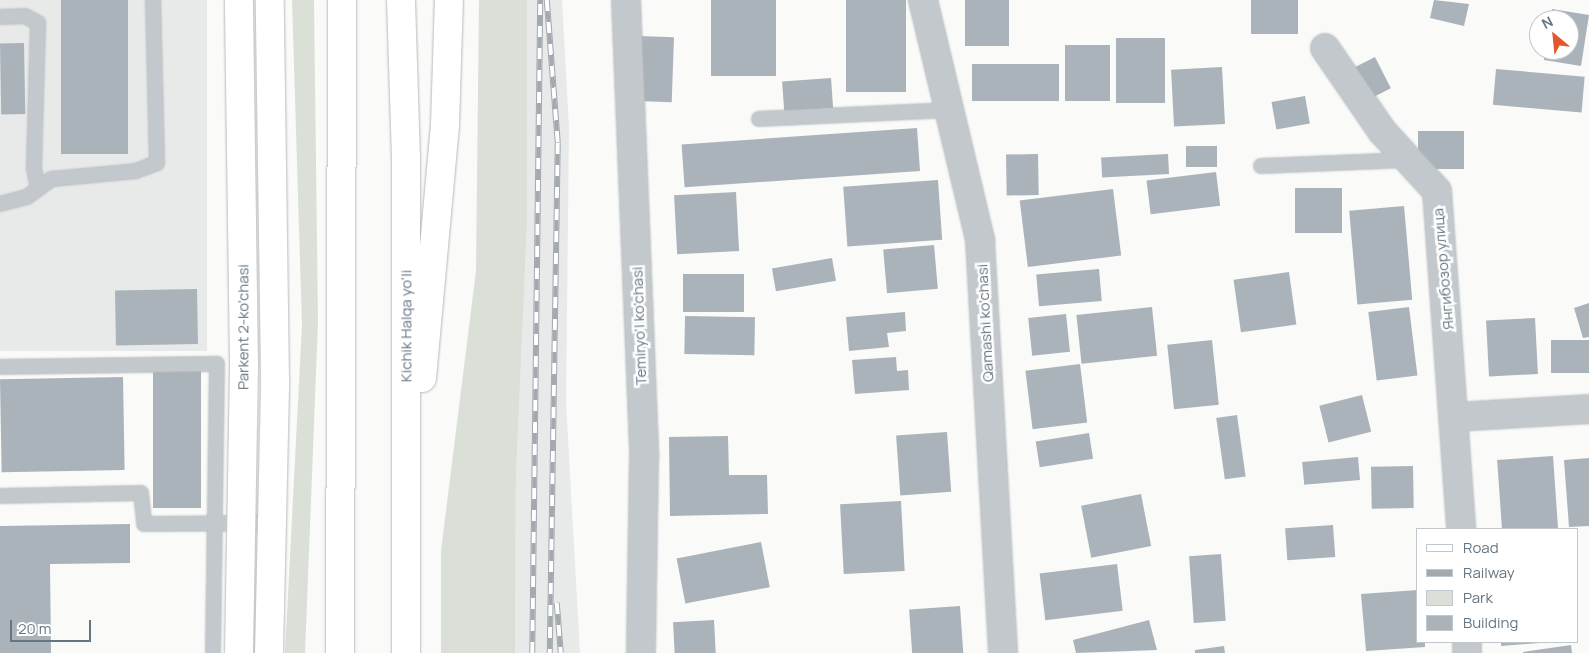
<!DOCTYPE html>
<meta charset="utf-8">
<style>
body{margin:0}
#map{position:relative;width:1589px;height:653px;overflow:hidden;background:#fafaf8;font-family:Manrope,sans-serif}
div>[style]{position:absolute}
[style*='--x']{left:calc(var(--x)*1px);top:calc(var(--y)*1px);width:calc(var(--w)*1px);rotate:calc(var(--a)*1deg)}
.built>*{inset:0;background:#e8e9e9;transform-origin:0 0}
.green>*{inset:0;background:#dadfd7}
.building>*{inset:0;background:#aab3b9;transform-origin:0 0}
.roads{filter:drop-shadow(0 0 1px #b5babe) drop-shadow(0 0 1px #b5babe)}
.lane>*{height:14px;margin:-7px;padding:0 7px;transform-origin:7px;border-radius:7px;background:#c3c8cc}
.street>*{height:28px;margin:-14px;padding:0 14px;transform-origin:14px;border-radius:14px;background:#c3c8cc}
.primary>*{height:28px;margin:-14px;padding:0 14px;transform-origin:14px;border-radius:14px;background:#fff}
.highway>*{height:28px;margin:-14px;padding:0 14px;transform-origin:14px;border-radius:14px;background:#fff}
.rail>*{height:5.5px;margin-top:-2.75px;transform-origin:0;background:repeating-linear-gradient(90deg,#fff 0 11px,#a2aab0 0 22px);box-sizing:border-box;border-block:1px solid #a2aab0}
span{translate:-50% -50%;white-space:nowrap;text-align:center;line-height:1.15;-webkit-text-stroke:5px #fff;paint-order:stroke}
.street-label{font-size:15px;color:#657683}
.legend{position:absolute;left:1416px;top:528px;width:162px;height:115px;box-sizing:border-box;background:#fff;border:1px solid #c1c8cd;margin:0;padding:6px 9px;list-style:none;font-size:15px;color:#657683}
.legend li{display:flex;align-items:center;gap:10px;height:25px}
.legend b{width:25px;border:1px solid #c1c8cd}
.north{position:absolute;left:1529px;top:10px;width:50px;height:50px;box-sizing:border-box;background:#fff;border:1px solid #c1c8cd;border-radius:50%;rotate:332deg;font-size:14px;font-weight:700;line-height:20px;text-align:center;color:#657683}
.north::after{content:'';display:block;margin:auto;width:18px;height:22px;background:#e4572e;clip-path:polygon(50% 0,100% 100%,50% 72%,0 100%)}
.scale{position:absolute;left:10px;top:620px;width:81px;height:22px;box-sizing:border-box;border:2px solid #657683;border-top:0;padding-left:6px;font-size:15px;line-height:18px;white-space:nowrap;color:#657683;-webkit-text-stroke:4px #fff;paint-order:stroke}
</style>
<div id="map">
<div class="built">
<div style="left:0;top:0;width:207px;height:351px"></div>
<div style="clip-path:polygon(527px 0,562px 0,569px 128px,566px 402px,580px 653px,515px 653px,516px 477px,527px 224px)"></div>
</div>
<div class="green">
<div style="clip-path:polygon(292px 0,314px 0,318px 322px,305px 653px,285px 653px,302px 325px)"></div>
<div style="clip-path:polygon(479px 0,527px 0,527px 224px,516px 477px,515px 653px,441px 653px,441px 551px,476px 271px)"></div>
</div>
<div class="building">
<div style="left:61px;top:0;width:67px;height:154px"></div>
<div style="left:711px;top:0;width:65px;height:76px"></div>
<div style="left:846px;top:0;width:60px;height:92px"></div>
<div style="left:965px;top:0;width:44px;height:46px"></div>
<div style="left:1251px;top:0;width:47px;height:34px"></div>
<div style="clip-path:polygon(1434px 0,1469px 4px,1464px 26px,1430px 18px)"></div>
<div style="clip-path:polygon(1552px 9px,1589px 15px,1581px 66px,1544px 60px,1545px 50px,1569px 50px,1569px 20px,1550px 20px)"></div>
<div style="left:639px;top:36px;width:35px;height:65px;rotate:2deg"></div>
<div style="left:1116px;top:38px;width:49px;height:65px"></div>
<div style="left:24px;top:43px;width:71px;height:24px;rotate:89deg"></div>
<div style="left:1065px;top:45px;width:45px;height:56px"></div>
<div style="left:1375px;top:57px;width:35px;height:25px;rotate:63deg"></div>
<div style="left:972px;top:64px;width:87px;height:37px"></div>
<div style="left:1222px;top:67px;width:57px;height:51px;rotate:87deg"></div>
<div style="left:1496px;top:69px;width:89px;height:36px;rotate:5deg"></div>
<div style="left:831px;top:78px;width:30px;height:49px;rotate:86deg"></div>
<div style="left:1305px;top:96px;width:28px;height:34px;rotate:80deg"></div>
<div style="left:917px;top:128px;width:43px;height:236px;rotate:86deg"></div>
<div style="left:1418px;top:131px;width:46px;height:38px"></div>
<div style="left:1186px;top:146px;width:31px;height:21px"></div>
<div style="left:1038px;top:154px;width:41px;height:32px;rotate:89deg"></div>
<div style="left:1168px;top:154px;width:20px;height:67px;rotate:87deg"></div>
<div style="left:1216px;top:172px;width:34px;height:70px;rotate:83deg"></div>
<div style="left:938px;top:180px;width:60px;height:95px;rotate:86deg"></div>
<div style="left:1342px;top:188px;width:45px;height:47px;rotate:90deg"></div>
<div style="left:1113px;top:189px;width:67px;height:94px;rotate:83deg"></div>
<div style="left:736px;top:192px;width:59px;height:62px;rotate:87deg"></div>
<div style="left:1404px;top:206px;width:94px;height:55px;rotate:85deg"></div>
<div style="left:934px;top:245px;width:44px;height:51px;rotate:85deg"></div>
<div style="left:832px;top:258px;width:23px;height:61px;rotate:80deg"></div>
<div style="left:1099px;top:269px;width:32px;height:63px;rotate:85deg"></div>
<div style="left:1289px;top:272px;width:53px;height:56px;rotate:82deg"></div>
<div style="left:744px;top:274px;width:38px;height:61px;rotate:90deg"></div>
<div style="left:197px;top:289px;width:55px;height:82px;rotate:89deg"></div>
<div style="clip-path:polygon(1589px 303px,1589px 337px,1583px 338px,1574px 308px)"></div>
<div style="left:1152px;top:307px;width:49px;height:76px;rotate:84deg"></div>
<div style="left:1409px;top:307px;width:69px;height:41px;rotate:83deg"></div>
<div style="clip-path:polygon(905px 312px,906px 331px,887px 333px,889px 347px,849px 351px,846px 317px)"></div>
<div style="left:1066px;top:314px;width:38px;height:38px;rotate:84deg"></div>
<div style="left:685px;top:316px;width:70px;height:38px;rotate:1deg"></div>
<div style="left:1535px;top:318px;width:56px;height:49px;rotate:87deg"></div>
<div style="left:1212px;top:340px;width:65px;height:45px;rotate:84deg"></div>
<div style="left:1589px;top:340px;width:33px;height:38px;rotate:90deg"></div>
<div style="clip-path:polygon(896px 357px,897px 371px,908px 370px,909px 390px,855px 394px,852px 360px)"></div>
<div style="left:1080px;top:364px;width:59px;height:55px;rotate:83deg"></div>
<div style="left:201px;top:371px;width:137px;height:48px;rotate:90deg"></div>
<div style="left:123px;top:377px;width:93px;height:123px;rotate:89deg"></div>
<div style="left:1362px;top:395px;width:38px;height:44px;rotate:76deg"></div>
<div style="left:1237px;top:415px;width:62px;height:21px;rotate:82deg"></div>
<div style="left:947px;top:432px;width:60px;height:51px;rotate:86deg"></div>
<div style="left:1089px;top:433px;width:26px;height:54px;rotate:81deg"></div>
<div style="clip-path:polygon(728px 436px,729px 475px,767px 475px,768px 514px,670px 516px,669px 437px)"></div>
<div style="left:1553px;top:456px;width:73px;height:56px;rotate:86deg"></div>
<div style="left:1358px;top:457px;width:23px;height:56px;rotate:85deg"></div>
<div style="clip-path:polygon(1589px 458px,1589px 526px,1569px 527px,1564px 460px)"></div>
<div style="left:1413px;top:466px;width:42px;height:42px;rotate:89deg"></div>
<div style="left:1141px;top:494px;width:53px;height:61px;rotate:79deg"></div>
<div style="left:901px;top:501px;width:70px;height:61px;rotate:87deg"></div>
<div style="clip-path:polygon(130px 524px,130px 563px,50px 564px,51px 653px,0 653px,0 526px)"></div>
<div style="left:1333px;top:525px;width:32px;height:48px;rotate:86deg"></div>
<div style="left:761px;top:542px;width:46px;height:86px;rotate:79deg"></div>
<div style="left:1221px;top:554px;width:67px;height:32px;rotate:86deg"></div>
<div style="left:1117px;top:564px;width:47px;height:78px;rotate:83deg"></div>
<div style="clip-path:polygon(1418px 590px,1418px 642px,1425px 642px,1425px 647px,1366px 651px,1361px 594px)"></div>
<div style="left:960px;top:606px;width:47px;height:51px;rotate:86deg"></div>
<div style="left:714px;top:620px;width:33px;height:41px;rotate:87deg"></div>
<div style="clip-path:polygon(1149px 620px,1157px 650px,1076px 653px,1073px 640px)"></div>
<div style="clip-path:polygon(1501px 642px,1540px 642px,1540px 643px,1501px 646px)"></div>
<div style="clip-path:polygon(1571px 645px,1572px 653px,1523px 653px,1523px 652px)"></div>
<div style="clip-path:polygon(1224px 646px,1225px 653px,1195px 653px,1195px 650px)"></div>
</div>
<div class="roads">
<div class="lane">
<div style="--x:0;--y:17;--w:25;--a:-2"></div>
<div style="--x:25;--y:16;--w:15;--a:28"></div>
<div style="--x:38;--y:23;--w:145;--a:91.6"></div>
<div style="--x:34;--y:168;--w:21;--a:79"></div>
<div style="--x:759;--y:119;--w:190;--a:-2.7"></div>
<div style="--x:1261;--y:166;--w:147;--a:-2.3"></div>
<div style="--x:0;--y:204;--w:28;--a:-15"></div>
<div style="--x:27;--y:197;--w:31;--a:-36"></div>
<div style="--x:52;--y:179;--w:84;--a:-5.4"></div>
<div style="--x:136;--y:171;--w:22;--a:-21"></div>
<div style="--x:157;--y:163;--w:163;--a:-91.4"></div>
<div style="--x:0;--y:367;--w:217;--a:-0.8"></div>
<div style="--x:217;--y:364;--w:289;--a:90.8"></div>
<div style="--x:0;--y:496;--w:141;--a:-1.2"></div>
<div style="--x:141;--y:493;--w:31;--a:84"></div>
<div style="--x:144;--y:524;--w:128;--a:-0.4"></div>
</div>
<div class="street">
<div style="--x:626;--y:0;--w:457;--a:87.7"></div>
<div style="--x:644;--y:457;--w:196;--a:90.9"></div>
<div style="--x:923;--y:0;--w:247;--a:76.6"></div>
<div style="--x:980;--y:240;--w:414;--a:86.8"></div>
<div style="--x:1325;--y:48;--w:101;--a:55.5"></div>
<div style="--x:1382;--y:131;--w:81;--a:47.5"></div>
<div style="--x:1437;--y:191;--w:339;--a:85.9"></div>
<div style="--x:1456;--y:417;--w:133;--a:-3.4"></div>
<div style="--x:1467;--y:642;--w:11;--a:90"></div>
</div>
<div class="primary">
<div style="--x:239;--y:653;--w:288;--a:-89"></div>
<div style="--x:244;--y:365;--w:365;--a:-90.8"></div>
</div>
<div class="highway">
<div style="--x:401;--y:0;--w:157;--a:88.2"></div>
<div style="--x:406;--y:157;--w:496;--a:90"></div>
<div style="--x:422;--y:378;--w:254;--a:-84.8"></div>
<div style="--x:445;--y:125;--w:125;--a:-88.2"></div>
<div style="--x:269;--y:653;--w:273;--a:-88.7"></div>
<div style="--x:275;--y:380;--w:380;--a:-90.8"></div>
<div style="--x:340;--y:653;--w:653;--a:-89.82"></div>
</div>
</div>
<div class="rail">
<div style="--x:547;--y:0;--w:143;--a:85.6"></div>
<div style="--x:558;--y:143;--w:510;--a:90.9"></div>
<div style="--x:557;--y:603;--w:50;--a:85.4"></div>
<div style="--x:532;--y:653;--w:653;--a:-89.3"></div>
</div>
<div class="street-label">
<span style="left:1443px;top:269px;rotate:-95deg">Янгибозор улица</span>
<span style="left:985px;top:323px;rotate:-93deg">Qamashi ko'chasi</span>
<span style="left:406px;top:326px;rotate:-90deg">Kichik Halqa yo'li</span>
<span style="left:639px;top:326px;rotate:-92deg">Temiryo'l ko'chasi</span>
<span style="left:243px;top:327px;rotate:-90deg">Parkent 2-ko'chasi</span>
</div>
<ul class="legend">
<li><b style="height:6px;background:#fff"></b>Road</li>
<li><b style="height:6px;background:#a2aab0"></b>Railway</li>
<li><b style="height:14px;background:#dadfd7"></b>Park</li>
<li><b style="height:14px;background:#aab3b9"></b>Building</li>
</ul>
<div class="north">N</div>
<div class="scale">20 m</div>
</div>
